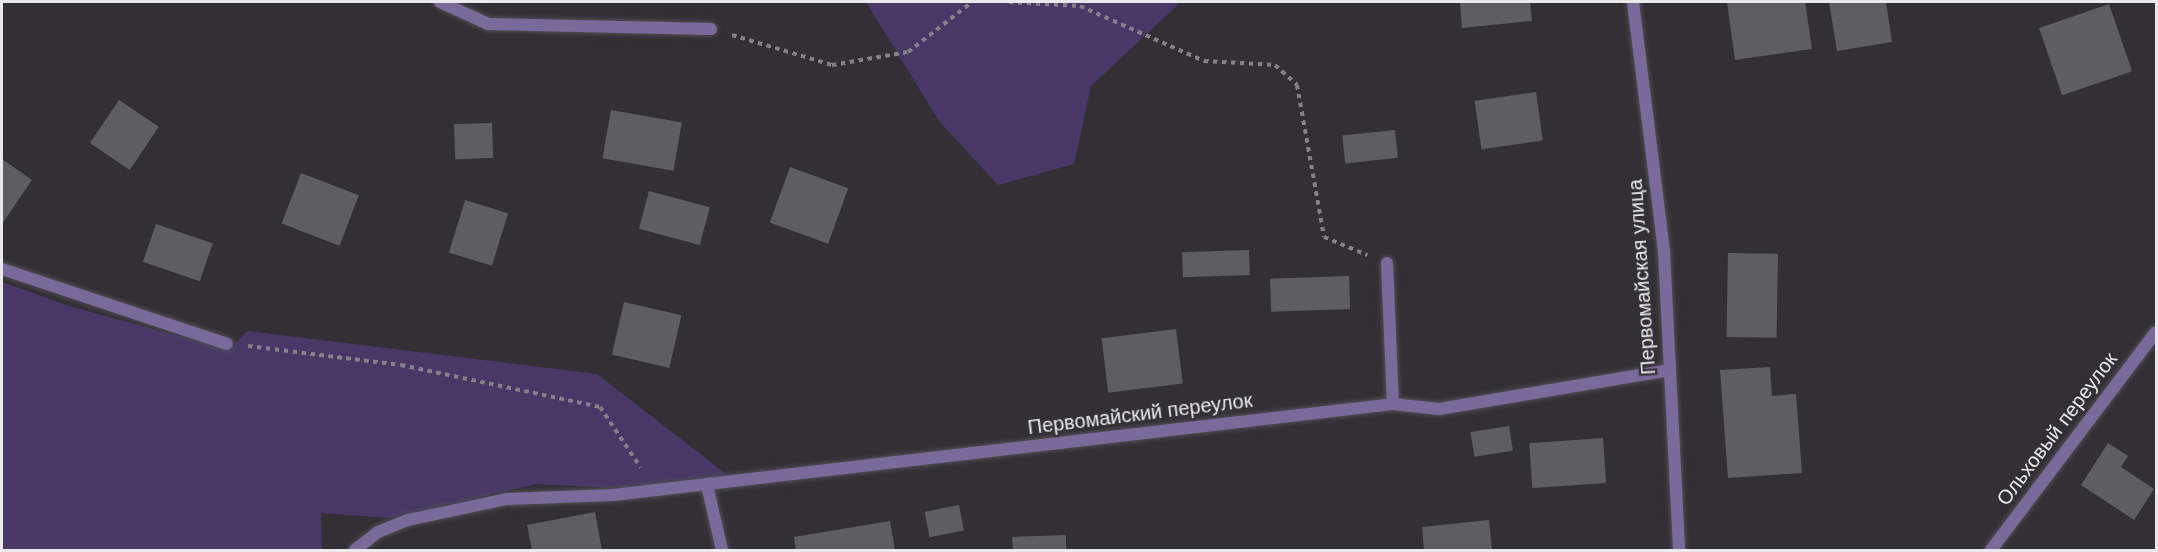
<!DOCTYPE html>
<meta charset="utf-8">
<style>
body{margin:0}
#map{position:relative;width:2158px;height:552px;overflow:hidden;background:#323035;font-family:Arial,sans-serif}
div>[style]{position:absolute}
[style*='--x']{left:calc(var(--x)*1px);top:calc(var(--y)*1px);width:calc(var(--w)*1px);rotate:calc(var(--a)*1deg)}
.green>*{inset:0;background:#493867}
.building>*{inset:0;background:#5e5d62;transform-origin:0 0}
.path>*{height:4px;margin-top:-2px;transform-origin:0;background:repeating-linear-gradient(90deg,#848286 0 4.5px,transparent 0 9px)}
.roads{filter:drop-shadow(0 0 2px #4f4e52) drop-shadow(0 0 2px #4f4e52)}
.lane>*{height:12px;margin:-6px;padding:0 6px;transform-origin:6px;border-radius:6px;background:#7a6a9b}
.street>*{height:12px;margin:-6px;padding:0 6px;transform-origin:6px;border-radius:6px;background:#7a6a9b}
span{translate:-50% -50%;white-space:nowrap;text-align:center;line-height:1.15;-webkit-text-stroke:4.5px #323035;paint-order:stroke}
.street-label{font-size:20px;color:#eae9ec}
.frame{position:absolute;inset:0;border:3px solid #eae9ec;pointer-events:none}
</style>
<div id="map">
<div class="green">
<div style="clip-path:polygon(866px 2px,1181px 2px,1091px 86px,1074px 164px,998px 185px,939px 121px)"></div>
<div style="clip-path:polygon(2px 282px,69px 306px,229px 350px,247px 331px,597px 374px,730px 477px,614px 488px,537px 484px,390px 518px,321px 513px,322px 550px,2px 550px)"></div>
</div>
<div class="building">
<div style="clip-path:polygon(1460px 2px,1530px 2px,1532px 21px,1462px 28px)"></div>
<div style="clip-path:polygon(1727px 2px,1805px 2px,1812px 49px,1735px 60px)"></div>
<div style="clip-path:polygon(1829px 2px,1886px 2px,1892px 42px,1837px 51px)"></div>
<div style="left:2109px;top:4px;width:71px;height:74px;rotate:71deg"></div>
<div style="left:1536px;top:92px;width:49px;height:62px;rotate:82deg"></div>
<div style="left:119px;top:100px;width:48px;height:52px;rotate:34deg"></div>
<div style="left:611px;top:110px;width:72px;height:49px;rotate:10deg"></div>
<div style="left:492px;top:123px;width:35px;height:38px;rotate:88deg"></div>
<div style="left:1395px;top:130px;width:28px;height:53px;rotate:84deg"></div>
<div style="clip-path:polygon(2px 159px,32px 180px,2px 224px)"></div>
<div style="left:790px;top:167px;width:62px;height:59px;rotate:20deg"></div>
<div style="left:301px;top:173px;width:62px;height:54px;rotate:21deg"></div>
<div style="left:649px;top:191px;width:63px;height:39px;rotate:15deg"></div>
<div style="left:465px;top:200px;width:45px;height:55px;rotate:17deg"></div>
<div style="left:156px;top:224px;width:60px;height:40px;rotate:19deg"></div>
<div style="left:1249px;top:250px;width:25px;height:67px;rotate:88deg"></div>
<div style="left:1728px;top:253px;width:50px;height:84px;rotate:1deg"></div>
<div style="left:1349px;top:276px;width:33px;height:79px;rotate:88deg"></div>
<div style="left:624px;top:302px;width:59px;height:54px;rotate:13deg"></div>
<div style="left:1176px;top:329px;width:55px;height:75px;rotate:83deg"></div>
<div style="clip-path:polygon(1770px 367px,1772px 396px,1796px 394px,1802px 473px,1728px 478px,1720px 370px)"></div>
<div style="left:1509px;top:426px;width:25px;height:39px;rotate:81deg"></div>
<div style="left:1603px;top:438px;width:45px;height:74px;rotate:86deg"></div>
<div style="clip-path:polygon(2108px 443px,2128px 456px,2121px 467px,2154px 489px,2134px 520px,2081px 485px)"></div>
<div style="left:959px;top:505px;width:26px;height:35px;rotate:79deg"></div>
<div style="clip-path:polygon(595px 512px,602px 550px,532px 550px,527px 525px)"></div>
<div style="clip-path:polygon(1489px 520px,1492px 550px,1424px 550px,1422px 527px)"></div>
<div style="clip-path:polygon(890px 521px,895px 550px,796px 550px,794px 537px)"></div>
<div style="clip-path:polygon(1066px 535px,1066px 550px,1013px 550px,1012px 537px)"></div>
</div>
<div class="path">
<div style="--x:1009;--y:2;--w:71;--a:3.2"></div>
<div style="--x:1080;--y:6;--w:136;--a:23.9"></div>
<div style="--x:1204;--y:61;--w:71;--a:3.2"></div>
<div style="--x:1275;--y:65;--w:30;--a:42"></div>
<div style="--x:1297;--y:85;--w:154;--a:79.9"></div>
<div style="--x:1324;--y:237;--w:47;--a:22.7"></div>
<div style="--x:732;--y:35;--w:104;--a:16.7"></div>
<div style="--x:832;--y:65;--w:77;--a:-9.7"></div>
<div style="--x:908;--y:52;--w:81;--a:-38"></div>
<div style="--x:248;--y:346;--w:154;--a:7.1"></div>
<div style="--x:401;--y:365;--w:203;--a:11.9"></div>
<div style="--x:600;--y:407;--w:73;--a:56.1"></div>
</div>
<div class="roads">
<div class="lane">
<div style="--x:1387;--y:263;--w:141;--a:87.6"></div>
<div style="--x:355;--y:550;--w:29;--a:-38"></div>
<div style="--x:378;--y:532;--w:32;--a:-22"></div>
<div style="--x:408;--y:520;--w:101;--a:-12"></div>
<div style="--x:507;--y:499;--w:106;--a:-2.2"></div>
</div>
<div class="street">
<div style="--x:440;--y:2;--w:53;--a:24.6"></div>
<div style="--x:488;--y:24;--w:223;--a:1.3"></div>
<div style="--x:1633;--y:2;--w:252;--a:82.9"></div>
<div style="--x:1664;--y:252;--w:298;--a:87.1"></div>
<div style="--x:2;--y:269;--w:237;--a:18.4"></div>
<div style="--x:707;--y:485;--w:67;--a:77"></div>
<div style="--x:613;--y:495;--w:785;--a:-6.65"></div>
<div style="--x:1393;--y:404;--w:46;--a:6.2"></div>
<div style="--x:1439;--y:409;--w:234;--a:-9.6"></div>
<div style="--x:1991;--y:550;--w:273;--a:-52.9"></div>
</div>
</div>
<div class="street-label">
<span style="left:1642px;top:277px;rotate:-94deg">Первомайская улица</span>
<span style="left:1140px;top:414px;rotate:-7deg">Первомайский переулок</span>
<span style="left:2057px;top:429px;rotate:-53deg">Ольховый переулок</span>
</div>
<div class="frame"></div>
</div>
